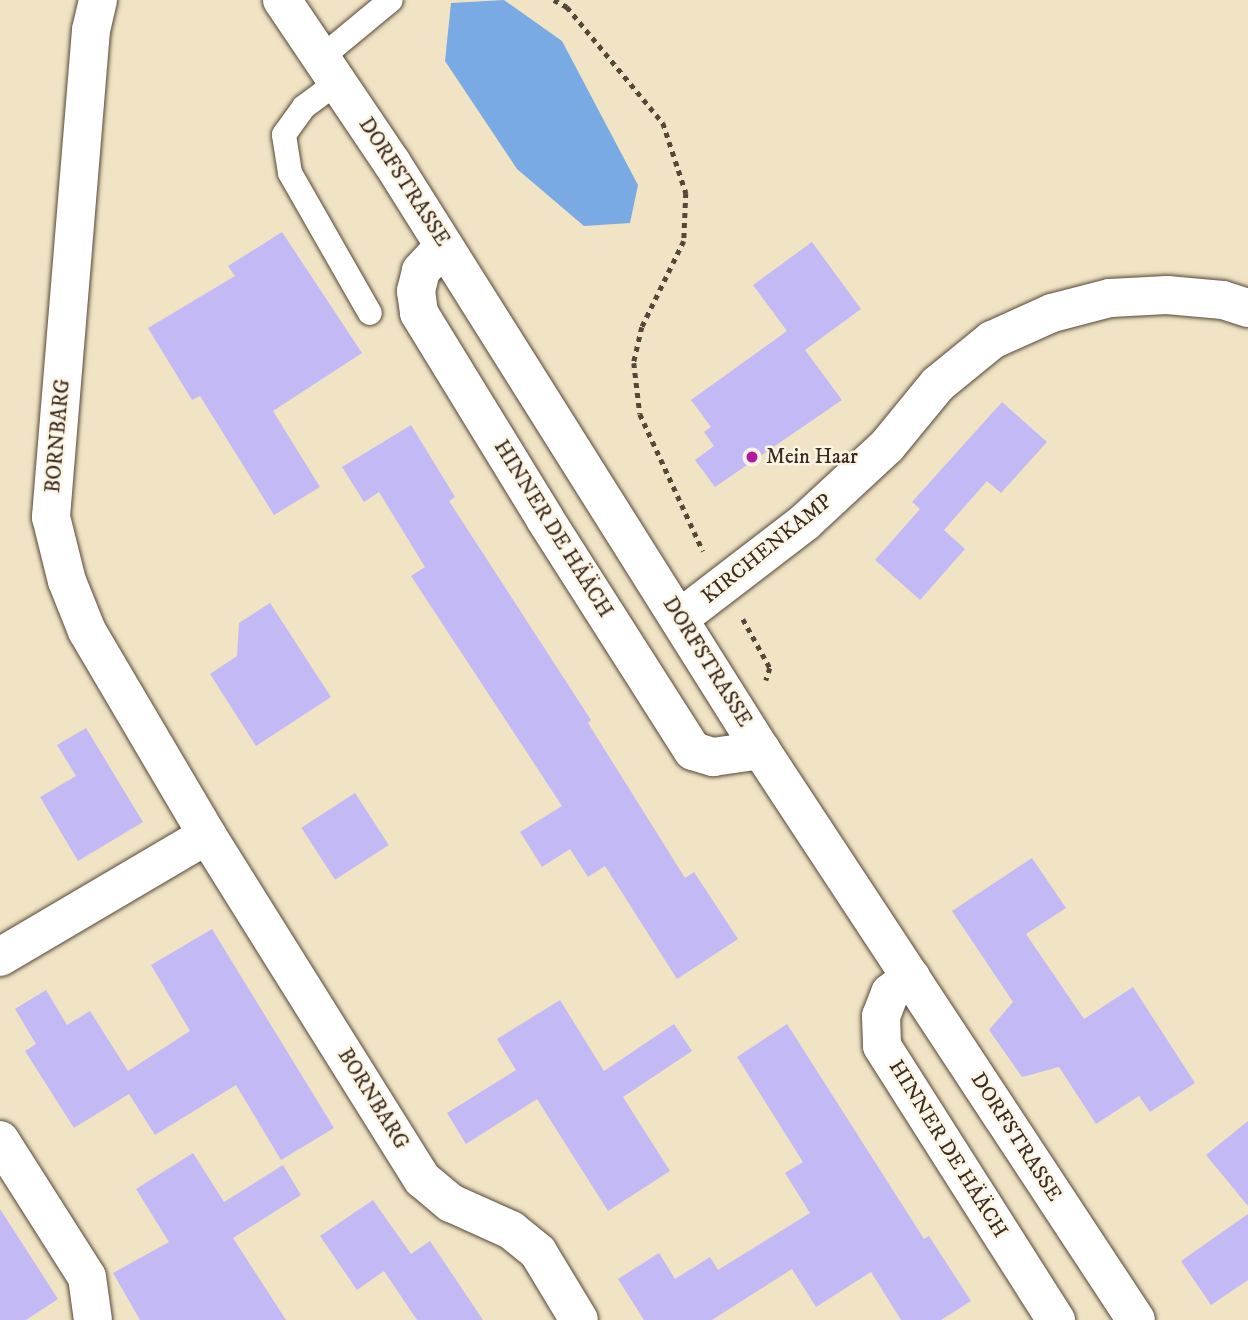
<!DOCTYPE html>
<meta charset="utf-8">
<style>
body{margin:0}
#map{position:relative;width:1248px;height:1320px;overflow:hidden;background:#f0e4c5;font-family:"IM FELL DW Pica",serif}
div>[style]{position:absolute}
[style*='--x']{left:calc(var(--x)*1px);top:calc(var(--y)*1px);width:calc(var(--w)*1px);rotate:calc(var(--a)*1deg)}
.water>*{inset:0;background:#79aae4}
.building>*{inset:0;background:#c3baf5;transform-origin:0 0}
.path>*{height:4.5px;margin-top:-2.25px;transform-origin:0;background:repeating-linear-gradient(90deg,#564637 0 5px,transparent 0 10px)}
.roads{filter:drop-shadow(0 0 2px #564637) drop-shadow(0 0 2px #564637)}
.service>*{height:24px;margin:-12px;padding:0 12px;transform-origin:12px;border-radius:12px;background:#fff}
.minor>*{height:38px;margin:-19px;padding:0 19px;transform-origin:19px;border-radius:19px;background:#fff}
.dots>*{width:19px;height:19px;translate:-50% -50%;box-sizing:border-box;border:4px solid #fcf5e5;border-radius:50%}
span{translate:-50% -50%;white-space:nowrap;text-align:center;line-height:1.15;-webkit-text-stroke:5px #fcf5e5;paint-order:stroke}
.street-label{font-size:21px;color:#3b2a1e}
.poi-label{font-size:21px;color:#3b2a1e}
.left{translate:0 -50%;text-align:left}
</style>
<div id="map">
<div class="water">
<div style="clip-path:polygon(504px 0,562px 41px,638px 185px,630px 223px,584px 226px,517px 169px,445px 61px,451px 3px)"></div>
</div>
<div class="building">
<div style="clip-path:polygon(282px 232px,362px 353px,273px 411px,320px 487px,274px 515px,200px 396px,192px 400px,148px 328px,235px 276px,228px 266px)"></div>
<div style="clip-path:polygon(812px 242px,861px 309px,805px 350px,842px 400px,715px 487px,695px 460px,714px 446px,704px 432px,711px 427px,691px 400px,787px 331px,753px 285px)"></div>
<div style="clip-path:polygon(1002px 402px,1047px 442px,1001px 493px,987px 481px,944px 530px,965px 549px,920px 600px,875px 560px,920px 509px,912px 502px)"></div>
<div style="clip-path:polygon(411px 425px,455px 497px,449px 501px,591px 720px,588px 723px,685px 878px,694px 872px,738px 939px,677px 979px,605px 866px,588px 877px,570px 849px,542px 867px,520px 832px,562px 806px,411px 576px,425px 567px,379px 492px,364px 502px,342px 467px)"></div>
<div style="clip-path:polygon(270px 603px,331px 697px,256px 746px,210px 674px,237px 656px,239px 623px)"></div>
<div style="clip-path:polygon(86px 728px,143px 822px,78px 861px,40px 797px,76px 776px,57px 745px)"></div>
<div style="left:355px;top:793px;width:62px;height:64px;rotate:57deg"></div>
<div style="clip-path:polygon(1032px 858px,1066px 908px,1026px 934px,1084px 1019px,1133px 987px,1195px 1083px,1150px 1112px,1139px 1096px,1096px 1124px,1059px 1067px,1022px 1077px,989px 1030px,1013px 1002px,952px 911px)"></div>
<div style="clip-path:polygon(212px 929px,334px 1128px,281px 1160px,236px 1085px,155px 1135px,129px 1094px,74px 1128px,25px 1051px,36px 1044px,15px 1009px,46px 990px,67px 1025px,90px 1011px,128px 1071px,190px 1031px,151px 965px)"></div>
<div style="clip-path:polygon(560px 1000px,604px 1071px,674px 1024px,692px 1051px,623px 1097px,670px 1171px,608px 1211px,537px 1099px,466px 1144px,447px 1113px,516px 1070px,497px 1039px)"></div>
<div style="clip-path:polygon(787px 1024px,924px 1239px,929px 1236px,971px 1301px,941px 1320px,901px 1320px,871px 1272px,816px 1307px,792px 1269px,712px 1320px,644px 1320px,618px 1279px,659px 1253px,675px 1279px,710px 1257px,718px 1270px,810px 1213px,785px 1173px,803px 1162px,737px 1057px)"></div>
<div style="clip-path:polygon(1248px 1121px,1248px 1206px,1206px 1155px)"></div>
<div style="clip-path:polygon(193px 1153px,224px 1202px,283px 1165px,301px 1195px,233px 1238px,286px 1320px,140px 1320px,113px 1273px,169px 1242px,136px 1189px)"></div>
<div style="clip-path:polygon(373px 1200px,411px 1254px,430px 1241px,483px 1320px,417px 1320px,384px 1271px,357px 1290px,320px 1236px)"></div>
<div style="clip-path:polygon(0 1209px,58px 1299px,26px 1320px,0 1320px)"></div>
<div style="clip-path:polygon(1248px 1214px,1248px 1280px,1211px 1305px,1181px 1261px)"></div>
</div>
<div class="path">
<div style="--x:554;--y:0;--w:15;--a:28"></div>
<div style="--x:567;--y:7;--w:151;--a:50.4"></div>
<div style="--x:663;--y:123;--w:74;--a:71.8"></div>
<div style="--x:686;--y:193;--w:48;--a:92.4"></div>
<div style="--x:684;--y:241;--w:96;--a:116"></div>
<div style="--x:642;--y:327;--w:37;--a:103"></div>
<div style="--x:634;--y:363;--w:51;--a:83.3"></div>
<div style="--x:640;--y:414;--w:151;--a:65.3"></div>
<div style="--x:743;--y:619;--w:56;--a:61.1"></div>
<div style="--x:770;--y:668;--w:13;--a:108"></div>
</div>
<div class="roads">
<div class="service">
<div style="--x:322;--y:57;--w:89;--a:-39.6"></div>
<div style="--x:339;--y:81;--w:44;--a:143.4"></div>
<div style="--x:304;--y:107;--w:34;--a:126"></div>
<div style="--x:284;--y:135;--w:38;--a:81"></div>
<div style="--x:290;--y:173;--w:161;--a:60.3"></div>
</div>
<div class="minor">
<div style="--x:98;--y:0;--w:31;--a:103"></div>
<div style="--x:91;--y:30;--w:489;--a:94.7"></div>
<div style="--x:51;--y:517;--w:66;--a:76"></div>
<div style="--x:67;--y:581;--w:54;--a:68.2"></div>
<div style="--x:87;--y:631;--w:237;--a:59.5"></div>
<div style="--x:207;--y:835;--w:406;--a:58"></div>
<div style="--x:422;--y:1179;--w:38;--a:40"></div>
<div style="--x:451;--y:1203;--w:66;--a:24.2"></div>
<div style="--x:511;--y:1230;--w:35;--a:39"></div>
<div style="--x:538;--y:1252;--w:79;--a:58.9"></div>
<div style="--x:282;--y:0;--w:197;--a:56"></div>
<div style="--x:392;--y:163;--w:693;--a:57.85"></div>
<div style="--x:761;--y:750;--w:682;--a:56.66"></div>
<div style="--x:444;--y:246;--w:34;--a:133"></div>
<div style="--x:421;--y:271;--w:21;--a:104"></div>
<div style="--x:416;--y:291;--w:22;--a:82"></div>
<div style="--x:419;--y:313;--w:241;--a:58.5"></div>
<div style="--x:545;--y:519;--w:275;--a:57.5"></div>
<div style="--x:693;--y:751;--w:21;--a:17"></div>
<div style="--x:713;--y:757;--w:49;--a:-8.3"></div>
<div style="--x:680;--y:618;--w:158;--a:-37.5"></div>
<div style="--x:805;--y:522;--w:112;--a:-42.8"></div>
<div style="--x:887;--y:446;--w:80;--a:-50.6"></div>
<div style="--x:938;--y:384;--w:70;--a:-39.2"></div>
<div style="--x:992;--y:340;--w:66;--a:-24.2"></div>
<div style="--x:1052;--y:313;--w:60;--a:-14.5"></div>
<div style="--x:1110;--y:298;--w:57;--a:-3"></div>
<div style="--x:1167;--y:295;--w:56;--a:5.1"></div>
<div style="--x:1223;--y:300;--w:26;--a:18"></div>
<div style="--x:0;--y:957;--w:240;--a:-30.5"></div>
<div style="--x:911;--y:977;--w:26;--a:143"></div>
<div style="--x:890;--y:993;--w:25;--a:111"></div>
<div style="--x:881;--y:1016;--w:30;--a:88"></div>
<div style="--x:882;--y:1046;--w:325;--a:57.6"></div>
<div style="--x:0;--y:1140;--w:162;--a:57.6"></div>
<div style="--x:87;--y:1277;--w:43;--a:82.1"></div>
</div>
</div>
<div class="dots">
<div style="left:752px;top:457px;background:#b5179e"></div>
</div>
<div class="street-label">
<span style="left:404px;top:182px;rotate:57deg">DORFSTRASSE</span>
<span style="left:58px;top:436px;rotate:-85deg">BORNBARG</span>
<span style="left:553px;top:529px;rotate:58deg">HINNER DE HÄÄCH</span>
<span style="left:767px;top:549px;rotate:-39deg">KIRCHENKAMP</span>
<span style="left:707px;top:662px;rotate:58deg">DORFSTRASSE</span>
<span style="left:373px;top:1099px;rotate:58deg">BORNBARG</span>
<span style="left:1016px;top:1137px;rotate:57deg">DORFSTRASSE</span>
<span style="left:948px;top:1149px;rotate:58deg">HINNER DE HÄÄCH</span>
</div>
<div class="poi-label">
<span class="left" style="left:766px;top:457px">Mein Haar</span>
</div>
</div>
